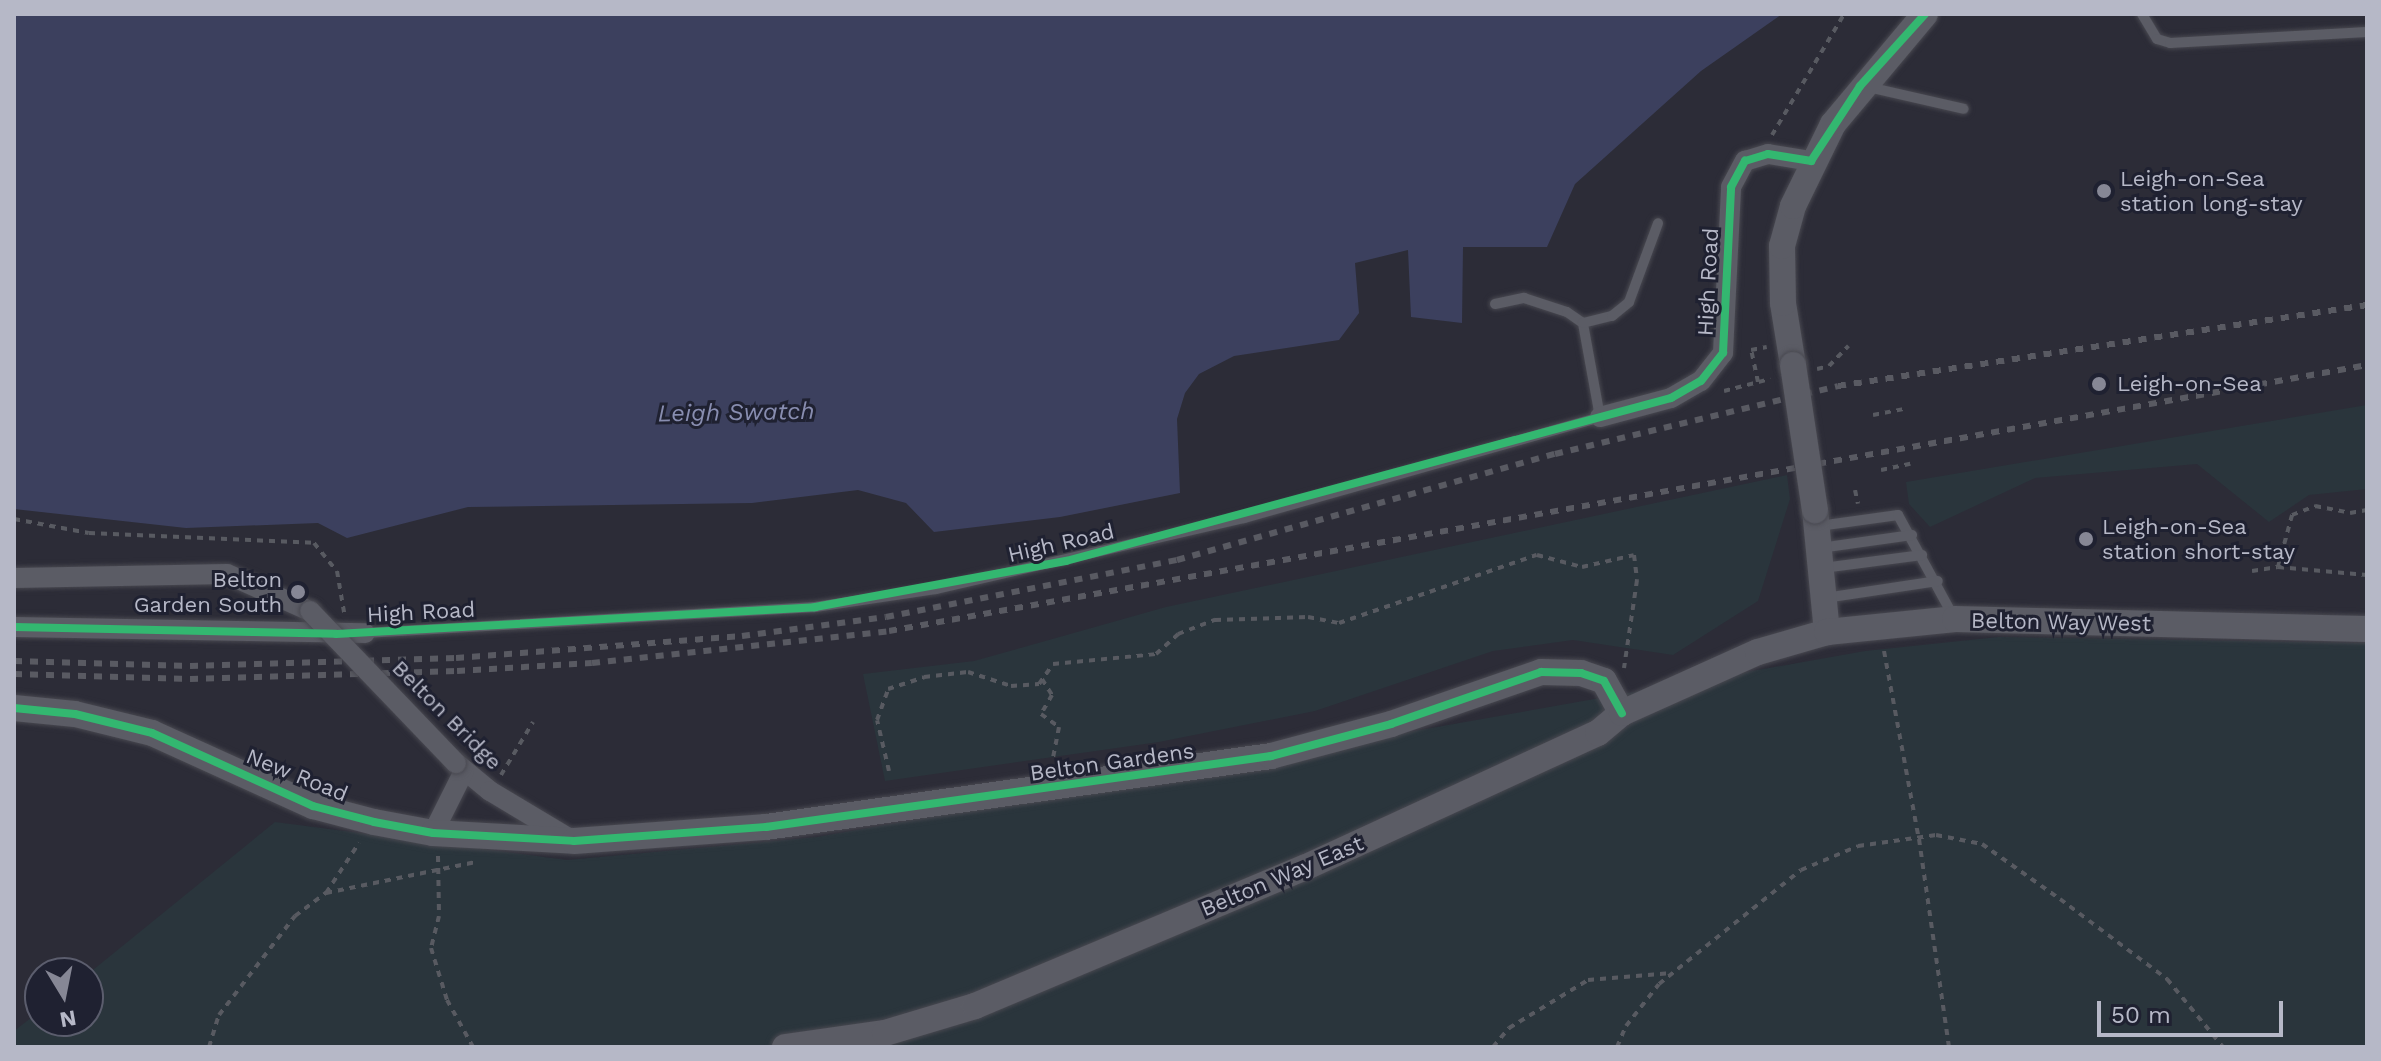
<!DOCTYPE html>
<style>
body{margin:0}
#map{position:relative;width:2381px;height:1061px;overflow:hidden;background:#2c2c37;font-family:"Work Sans",sans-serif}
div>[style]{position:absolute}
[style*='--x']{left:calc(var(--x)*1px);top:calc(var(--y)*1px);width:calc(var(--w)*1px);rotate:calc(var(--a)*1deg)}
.green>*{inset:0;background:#2a353c}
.water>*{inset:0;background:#3c405e}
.path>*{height:4px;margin-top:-2px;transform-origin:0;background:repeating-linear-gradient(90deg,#585a61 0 6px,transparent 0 12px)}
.roads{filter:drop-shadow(0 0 2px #484850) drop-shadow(0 0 2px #484850)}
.service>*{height:10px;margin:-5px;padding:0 5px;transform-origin:5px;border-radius:5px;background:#5b5c65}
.minor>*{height:20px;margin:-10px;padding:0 10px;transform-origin:10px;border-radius:10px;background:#5b5c65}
.tertiary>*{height:26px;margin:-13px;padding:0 13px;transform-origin:13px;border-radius:13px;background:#5b5c65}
.rail>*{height:6px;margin-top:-3px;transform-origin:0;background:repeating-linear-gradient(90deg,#595a62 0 8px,transparent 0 16px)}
.bridges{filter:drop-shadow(0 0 2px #484850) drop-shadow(0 0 2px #484850)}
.minor-bridge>*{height:20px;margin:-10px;padding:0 10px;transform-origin:10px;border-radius:10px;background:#5b5c65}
.tertiary-bridge>*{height:26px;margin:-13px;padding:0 13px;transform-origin:13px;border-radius:13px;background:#5b5c65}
.cycleway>*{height:8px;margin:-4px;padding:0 4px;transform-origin:4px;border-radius:4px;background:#33b770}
.dots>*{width:22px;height:22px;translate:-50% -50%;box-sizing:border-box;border:4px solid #1f2131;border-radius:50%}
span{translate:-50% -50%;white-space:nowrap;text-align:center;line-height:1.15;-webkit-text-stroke:6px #1f2131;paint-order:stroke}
.poi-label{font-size:22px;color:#b6b8c7}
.left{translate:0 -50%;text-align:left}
.right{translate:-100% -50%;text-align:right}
.street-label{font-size:22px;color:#b6b8c7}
.water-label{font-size:24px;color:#888db0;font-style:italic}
.frame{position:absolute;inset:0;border:16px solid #b6b8c7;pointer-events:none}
.north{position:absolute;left:24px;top:957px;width:80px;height:80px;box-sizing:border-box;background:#1f2131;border:2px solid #5b5d6d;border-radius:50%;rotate:170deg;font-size:22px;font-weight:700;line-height:32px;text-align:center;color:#b6b8c7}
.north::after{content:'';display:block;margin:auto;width:28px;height:36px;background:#868795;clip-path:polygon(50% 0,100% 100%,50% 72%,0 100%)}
.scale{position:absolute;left:2097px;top:1001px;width:186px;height:36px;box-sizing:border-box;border:4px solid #b6b8c7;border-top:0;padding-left:10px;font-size:24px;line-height:28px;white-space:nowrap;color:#b6b8c7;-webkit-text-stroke:6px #1f2131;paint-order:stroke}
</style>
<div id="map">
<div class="green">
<div style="clip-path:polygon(2367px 405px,2367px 489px,2309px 495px,2269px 522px,2197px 464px,2035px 478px,1930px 527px,1909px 504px,1906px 482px)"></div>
<div style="clip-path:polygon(1787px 475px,1790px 499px,1758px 601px,1673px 655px,1573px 640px,1493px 651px,1315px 711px,1159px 742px,885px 781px,863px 674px,974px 661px,1166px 607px)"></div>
<div style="clip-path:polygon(1998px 637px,2367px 643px,2367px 1047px,14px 1047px,14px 1031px,40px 1011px,40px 1021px,88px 1021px,88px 974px,275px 822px,567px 860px,817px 837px,1865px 651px)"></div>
</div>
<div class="water">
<div style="clip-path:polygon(14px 14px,1782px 14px,1701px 71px,1575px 184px,1547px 247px,1463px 247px,1462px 323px,1411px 317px,1408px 250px,1355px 263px,1359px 313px,1339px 340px,1234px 356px,1199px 374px,1185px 393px,1177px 419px,1180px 493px,1060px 517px,934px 532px,906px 503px,858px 490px,752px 503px,468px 507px,347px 538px,318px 523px,186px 528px,14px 509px)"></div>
</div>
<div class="path">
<div style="--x:1772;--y:135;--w:141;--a:-59.2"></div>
<div style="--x:1817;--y:369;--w:12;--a:-14"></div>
<div style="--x:1829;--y:366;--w:28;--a:-46"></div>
<div style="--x:1758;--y:382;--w:33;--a:-102"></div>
<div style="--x:1751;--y:350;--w:16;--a:-11"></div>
<div style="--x:1724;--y:391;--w:48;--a:-14.6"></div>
<div style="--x:1873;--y:415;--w:32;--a:-11"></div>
<div style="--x:1881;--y:470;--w:30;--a:-12"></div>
<div style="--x:1855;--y:490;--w:14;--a:78"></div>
<div style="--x:14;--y:519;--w:76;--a:10.6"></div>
<div style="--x:89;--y:533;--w:225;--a:2.5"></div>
<div style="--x:314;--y:543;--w:36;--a:51"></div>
<div style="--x:337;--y:571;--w:42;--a:80.3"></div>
<div style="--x:2278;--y:567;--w:89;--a:5.1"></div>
<div style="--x:2252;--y:571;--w:26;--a:-9"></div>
<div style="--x:2278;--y:567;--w:54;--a:-74.9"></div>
<div style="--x:2292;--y:515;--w:25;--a:-21"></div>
<div style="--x:2315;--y:506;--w:36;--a:11"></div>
<div style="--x:2350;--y:513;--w:17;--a:-10"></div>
<div style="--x:1884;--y:651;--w:191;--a:79.5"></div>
<div style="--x:1919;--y:839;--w:210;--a:81.8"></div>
<div style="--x:1042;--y:679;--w:19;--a:58"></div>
<div style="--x:1052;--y:695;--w:22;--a:120"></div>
<div style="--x:1041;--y:714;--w:22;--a:36"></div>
<div style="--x:1059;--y:727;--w:31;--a:101"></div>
<div style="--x:889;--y:771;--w:52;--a:-103.2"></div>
<div style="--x:877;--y:720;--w:33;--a:-70"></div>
<div style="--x:888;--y:689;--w:38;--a:-18"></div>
<div style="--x:924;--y:677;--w:44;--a:-6.5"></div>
<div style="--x:968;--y:672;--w:45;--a:18"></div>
<div style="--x:1011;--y:686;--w:28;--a:-4"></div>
<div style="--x:1039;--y:684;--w:24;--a:-55"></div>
<div style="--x:1053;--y:664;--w:103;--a:-5.5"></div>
<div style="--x:1156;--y:654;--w:30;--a:-42"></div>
<div style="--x:1178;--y:634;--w:40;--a:-21"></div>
<div style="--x:1215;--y:620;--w:93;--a:-1.8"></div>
<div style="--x:1308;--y:617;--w:32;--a:11"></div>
<div style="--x:1339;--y:623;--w:209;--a:-19"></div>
<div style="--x:1537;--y:555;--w:47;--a:14.9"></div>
<div style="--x:1582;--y:567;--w:53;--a:-13"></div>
<div style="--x:1634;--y:555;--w:25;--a:83"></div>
<div style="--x:1637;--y:580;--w:89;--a:98.4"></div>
<div style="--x:501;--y:775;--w:62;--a:-58.9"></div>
<div style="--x:438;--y:856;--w:60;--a:89"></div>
<div style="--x:439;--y:916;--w:33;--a:104"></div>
<div style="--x:431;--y:948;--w:54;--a:72.9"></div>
<div style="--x:447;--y:1000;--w:54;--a:61"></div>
<div style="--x:326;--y:893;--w:153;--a:-11.7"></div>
<div style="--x:209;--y:1047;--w:34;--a:-73"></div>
<div style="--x:219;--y:1015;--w:125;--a:-52.5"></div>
<div style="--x:295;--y:916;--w:39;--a:-37"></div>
<div style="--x:326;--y:893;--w:60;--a:-56.6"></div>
<div style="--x:1493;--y:1047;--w:25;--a:-50"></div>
<div style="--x:1509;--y:1028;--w:92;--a:-31.3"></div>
<div style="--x:1588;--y:980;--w:84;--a:-4.8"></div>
<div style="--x:1617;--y:1047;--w:23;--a:-67"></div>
<div style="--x:1626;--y:1026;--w:53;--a:-51.8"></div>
<div style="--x:1659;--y:984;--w:182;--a:-38.8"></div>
<div style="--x:1801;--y:870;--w:62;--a:-22.8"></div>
<div style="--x:1858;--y:846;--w:79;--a:-8"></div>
<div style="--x:1936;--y:835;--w:47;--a:11.1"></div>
<div style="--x:1982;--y:844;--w:95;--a:35.2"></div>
<div style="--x:2060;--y:899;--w:134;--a:36.8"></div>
<div style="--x:2167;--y:979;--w:88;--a:50.5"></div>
</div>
<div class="roads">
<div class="service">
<div style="--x:2142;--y:14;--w:29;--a:59"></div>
<div style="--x:2157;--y:39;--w:14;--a:17"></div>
<div style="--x:2170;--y:43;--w:197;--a:-3.2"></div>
<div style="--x:1868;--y:87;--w:98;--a:12.9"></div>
<div style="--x:1495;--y:304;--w:30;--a:-12"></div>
<div style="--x:1524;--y:298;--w:45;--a:18"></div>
<div style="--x:1567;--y:312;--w:19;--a:35"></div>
<div style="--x:1819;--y:526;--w:80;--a:-7.9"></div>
<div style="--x:1898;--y:515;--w:115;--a:61.4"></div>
<div style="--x:1820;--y:548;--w:93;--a:-8"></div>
<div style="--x:1823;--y:568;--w:100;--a:-7.5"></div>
<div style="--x:1825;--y:598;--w:114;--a:-8.6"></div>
<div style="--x:365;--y:633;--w:451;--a:-3.3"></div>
<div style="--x:815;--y:607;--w:122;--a:-8.5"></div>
<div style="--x:936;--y:589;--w:316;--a:-13"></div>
<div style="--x:1244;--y:518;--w:370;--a:-15.8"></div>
<div style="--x:1600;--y:417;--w:96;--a:-100.3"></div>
<div style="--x:1583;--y:323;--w:30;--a:-14"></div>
<div style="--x:1612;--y:316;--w:22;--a:-39"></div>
<div style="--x:1629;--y:302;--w:84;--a:-69.8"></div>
</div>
<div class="minor">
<div style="--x:1600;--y:417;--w:73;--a:-15"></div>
<div style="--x:1671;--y:398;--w:34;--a:-30"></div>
<div style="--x:1701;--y:381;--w:36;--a:-52"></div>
<div style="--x:1723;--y:353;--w:166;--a:-87.2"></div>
<div style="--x:1731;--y:187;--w:30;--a:-62"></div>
<div style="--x:1745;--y:161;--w:24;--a:-17"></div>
<div style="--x:1768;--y:154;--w:44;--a:9.2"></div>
<div style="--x:14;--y:578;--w:213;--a:-1.1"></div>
<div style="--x:227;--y:574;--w:91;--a:24"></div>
<div style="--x:14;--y:627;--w:351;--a:1"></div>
<div style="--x:456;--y:763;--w:44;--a:39.5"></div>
<div style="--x:490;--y:791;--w:96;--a:30.9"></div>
<div style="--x:433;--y:833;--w:69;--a:-63.4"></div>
</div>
<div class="tertiary">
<div style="--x:1793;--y:365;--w:63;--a:-99.2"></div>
<div style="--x:1783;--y:303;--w:57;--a:-91"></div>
<div style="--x:1782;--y:246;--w:41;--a:-74.6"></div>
<div style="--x:1793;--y:206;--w:91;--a:-64"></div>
<div style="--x:1833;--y:124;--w:143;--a:-50.1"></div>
<div style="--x:1815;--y:510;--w:123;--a:84.4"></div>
<div style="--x:14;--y:708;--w:61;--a:5.6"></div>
<div style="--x:75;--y:714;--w:79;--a:13.9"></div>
<div style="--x:152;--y:733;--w:177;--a:24.4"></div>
<div style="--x:313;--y:806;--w:63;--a:14.7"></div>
<div style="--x:374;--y:822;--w:60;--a:10.6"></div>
<div style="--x:433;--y:833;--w:141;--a:3.2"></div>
<div style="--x:574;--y:841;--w:193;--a:-4.2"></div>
<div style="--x:766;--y:827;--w:510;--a:-8"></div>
<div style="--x:1271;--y:756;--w:124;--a:-14.9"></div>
<div style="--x:1391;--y:724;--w:159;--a:-19.1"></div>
<div style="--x:1541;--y:672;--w:40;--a:1.4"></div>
<div style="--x:1581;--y:673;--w:24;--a:19"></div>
<div style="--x:1604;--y:681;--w:37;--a:61"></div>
<div style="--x:785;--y:1047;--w:101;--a:-8"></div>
<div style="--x:885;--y:1033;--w:94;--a:-16.7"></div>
<div style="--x:975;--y:1006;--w:357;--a:-22.8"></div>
<div style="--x:1304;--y:868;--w:324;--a:-24.7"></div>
<div style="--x:1598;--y:733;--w:31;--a:-40"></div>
<div style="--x:1622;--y:713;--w:149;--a:-24.2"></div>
<div style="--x:1758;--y:652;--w:72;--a:-16.2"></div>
<div style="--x:1827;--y:632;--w:129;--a:-5.8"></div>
<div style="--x:1955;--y:619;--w:412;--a:1.4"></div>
</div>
</div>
<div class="rail">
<div style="--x:14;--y:661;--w:176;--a:1.6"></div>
<div style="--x:190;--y:666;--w:266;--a:-1.7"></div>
<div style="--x:456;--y:658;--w:287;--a:-4.4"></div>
<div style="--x:742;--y:636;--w:145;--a:-7.5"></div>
<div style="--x:886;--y:617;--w:297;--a:-11.1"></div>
<div style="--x:1177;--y:560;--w:393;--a:-15.7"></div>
<div style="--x:1555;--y:454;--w:291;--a:-13.5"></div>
<div style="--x:1838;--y:386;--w:535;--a:-8.71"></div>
<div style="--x:14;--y:674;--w:176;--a:1.6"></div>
<div style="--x:190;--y:679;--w:267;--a:-1.7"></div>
<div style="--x:457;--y:671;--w:135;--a:-3.4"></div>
<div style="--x:592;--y:663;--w:299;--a:-6.1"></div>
<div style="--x:889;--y:631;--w:1502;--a:-10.2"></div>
</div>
<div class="bridges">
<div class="minor-bridge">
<div style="--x:310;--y:611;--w:211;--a:46.2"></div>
</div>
<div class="tertiary-bridge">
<div style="--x:1793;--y:365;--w:147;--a:81.4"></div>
</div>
</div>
<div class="cycleway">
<div style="--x:14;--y:627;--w:322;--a:1.2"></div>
<div style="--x:336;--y:634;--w:480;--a:-3.2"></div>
<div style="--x:815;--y:607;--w:255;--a:-10.4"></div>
<div style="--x:1066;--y:561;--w:627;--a:-15.08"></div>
<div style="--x:1671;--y:398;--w:34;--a:-30"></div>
<div style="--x:1701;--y:381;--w:36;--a:-52"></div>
<div style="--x:1723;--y:353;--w:166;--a:-87.2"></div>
<div style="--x:1731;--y:187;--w:30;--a:-62"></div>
<div style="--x:1745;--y:161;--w:24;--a:-17"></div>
<div style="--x:1768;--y:154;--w:44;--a:9.2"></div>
<div style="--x:1811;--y:161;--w:90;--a:-56.8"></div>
<div style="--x:1860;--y:86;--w:97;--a:-47.9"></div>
<div style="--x:14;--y:708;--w:61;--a:5.6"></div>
<div style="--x:75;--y:714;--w:79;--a:13.9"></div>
<div style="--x:152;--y:733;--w:177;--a:24.4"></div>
<div style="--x:313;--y:806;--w:63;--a:14.7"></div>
<div style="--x:374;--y:822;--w:60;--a:10.6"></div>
<div style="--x:433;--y:833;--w:141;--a:3.2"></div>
<div style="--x:574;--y:841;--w:193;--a:-4.2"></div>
<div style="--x:766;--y:827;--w:510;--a:-8"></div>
<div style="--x:1271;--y:756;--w:124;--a:-14.9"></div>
<div style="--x:1391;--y:724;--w:159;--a:-19.1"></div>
<div style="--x:1541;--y:672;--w:40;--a:1.4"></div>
<div style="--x:1581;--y:673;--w:24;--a:19"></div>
<div style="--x:1604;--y:681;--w:37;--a:61"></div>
</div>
<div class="dots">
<div style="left:2104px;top:191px;background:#868795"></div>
<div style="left:2099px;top:384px;background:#868795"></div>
<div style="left:2086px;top:539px;background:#868795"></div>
<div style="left:298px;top:592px;background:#868795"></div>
</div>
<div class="poi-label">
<span class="left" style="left:2120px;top:191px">Leigh-on-Sea<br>station long-stay</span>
<span class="left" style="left:2117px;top:384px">Leigh-on-Sea</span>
<span class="left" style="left:2102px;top:539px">Leigh-on-Sea<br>station short-stay</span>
<span class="right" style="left:282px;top:592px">Belton<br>Garden South</span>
</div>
<div class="street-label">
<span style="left:1708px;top:282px;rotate:-87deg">High Road</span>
<span style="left:1061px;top:543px;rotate:-13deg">High Road</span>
<span style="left:421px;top:612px;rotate:-3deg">High Road</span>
<span style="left:2061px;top:622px;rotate:1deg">Belton Way West</span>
<span style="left:447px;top:715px;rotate:45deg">Belton Bridge</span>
<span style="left:1112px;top:762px;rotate:-8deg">Belton Gardens</span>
<span style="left:297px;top:775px;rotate:22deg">New Road</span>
<span style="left:1282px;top:876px;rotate:-23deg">Belton Way East</span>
</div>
<div class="water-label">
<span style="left:736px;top:413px;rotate:-1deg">Leigh Swatch</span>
</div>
<div class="frame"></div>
<div class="north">N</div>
<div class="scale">50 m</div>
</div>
